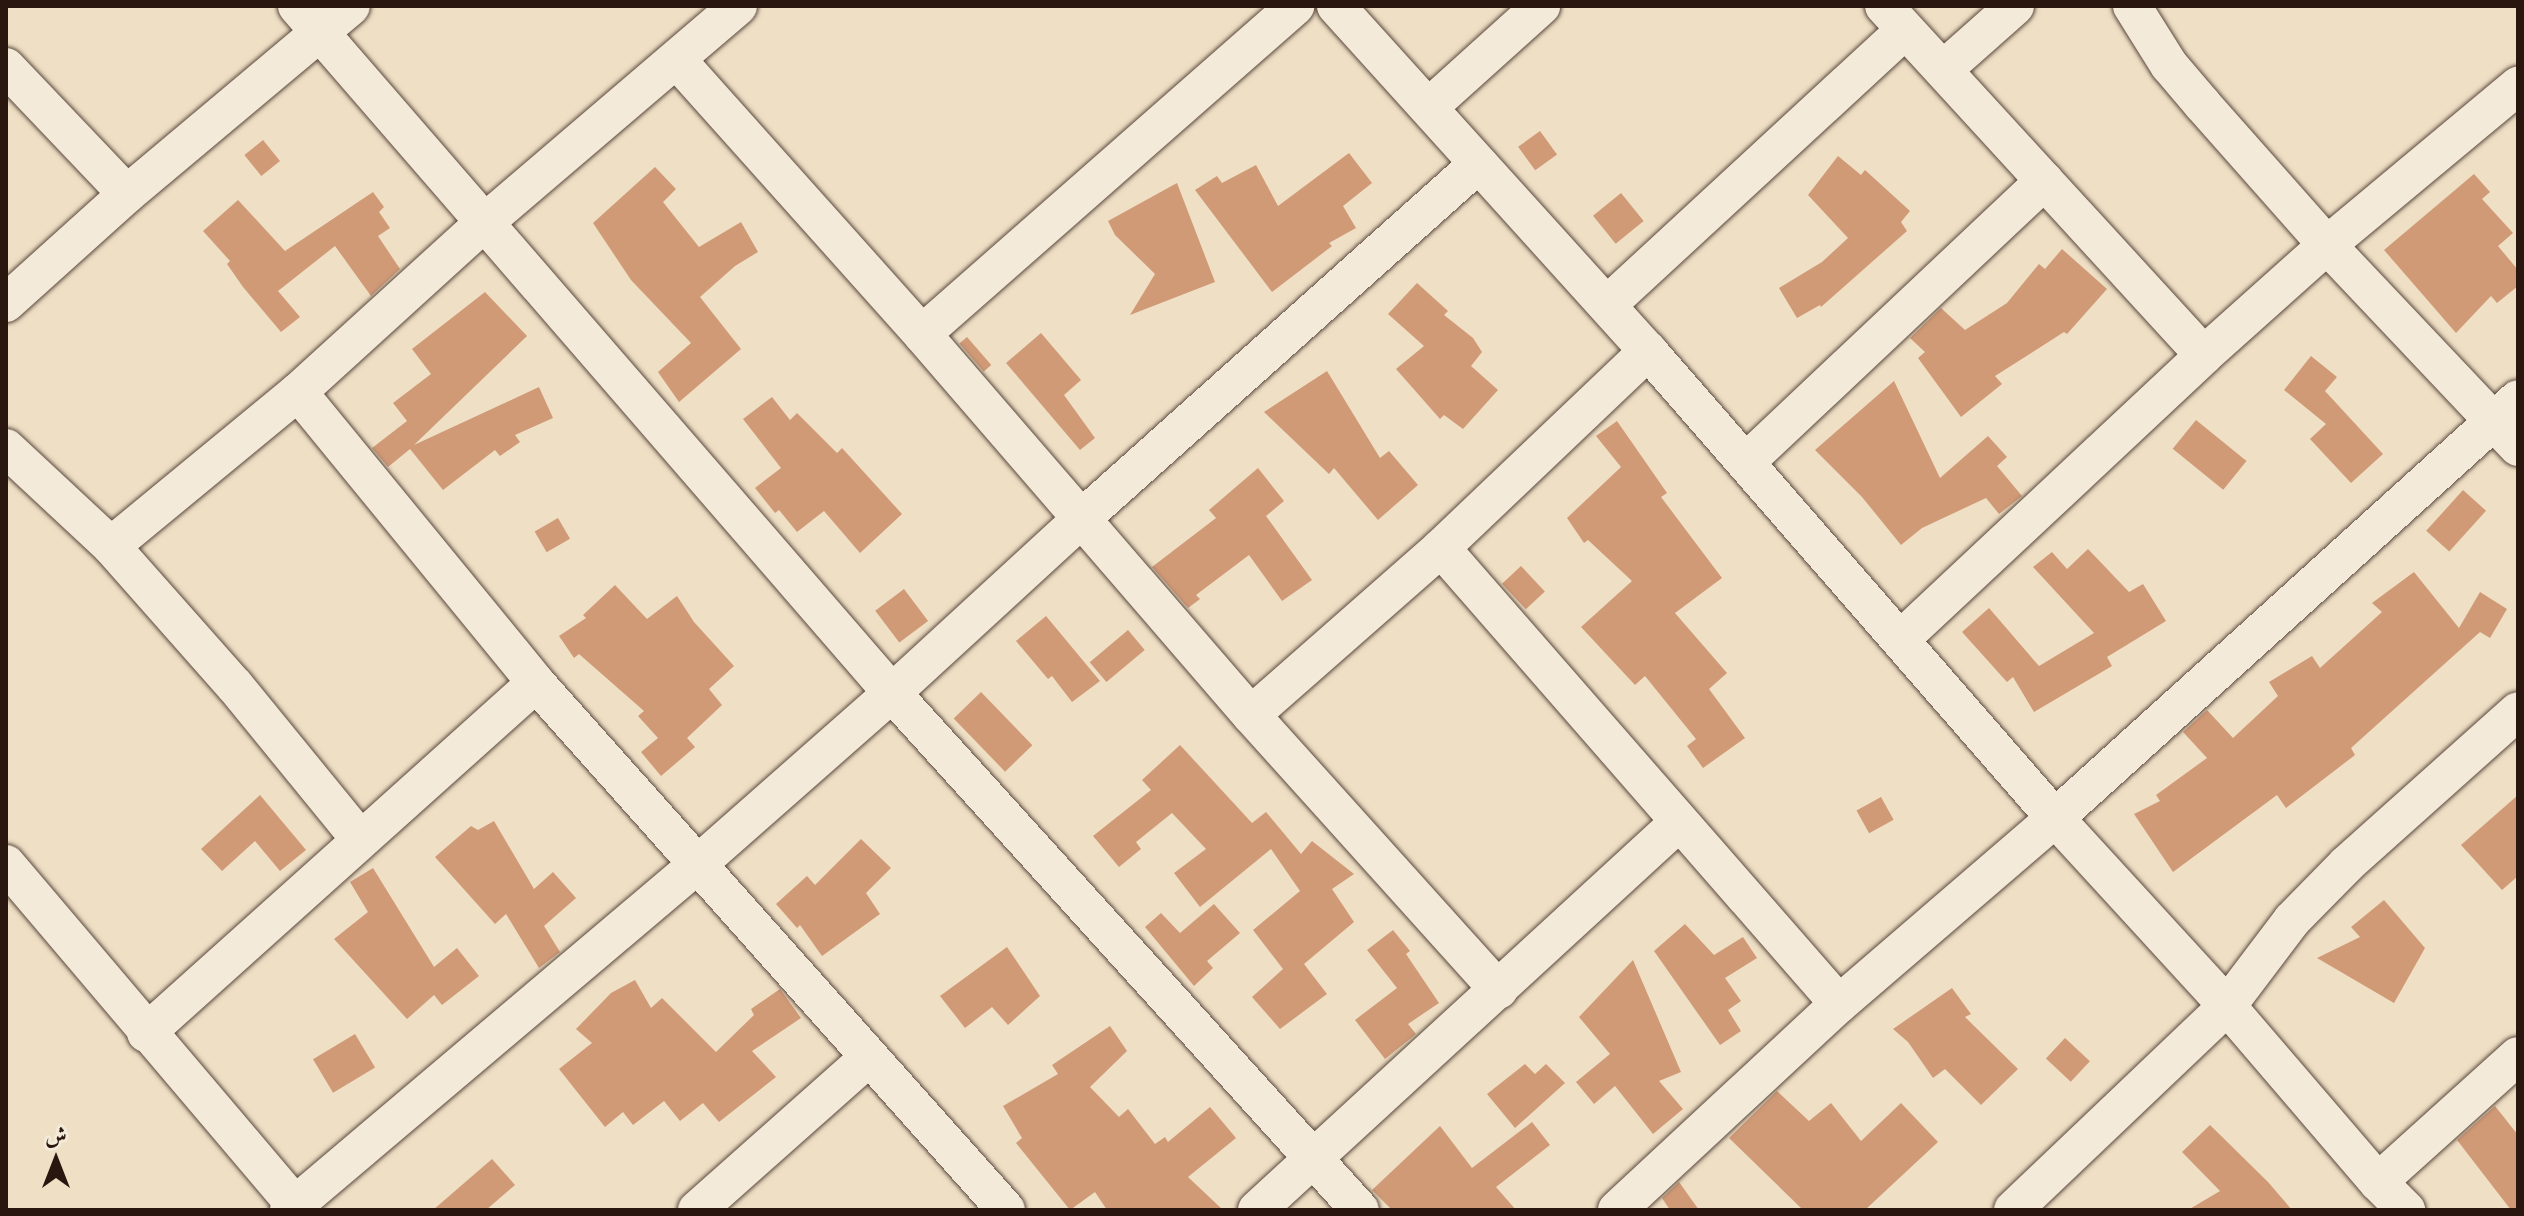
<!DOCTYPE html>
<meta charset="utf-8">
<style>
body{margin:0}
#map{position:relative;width:2524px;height:1216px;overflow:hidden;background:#eedfc5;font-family:"IM FELL Double Pica",Amiri,serif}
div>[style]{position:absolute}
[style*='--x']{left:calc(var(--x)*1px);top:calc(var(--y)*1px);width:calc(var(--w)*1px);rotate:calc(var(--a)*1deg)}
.building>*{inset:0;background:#d19a77;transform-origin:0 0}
.roads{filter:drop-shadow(0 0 2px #5a483c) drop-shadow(0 0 2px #5a483c)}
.minor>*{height:38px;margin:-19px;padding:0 19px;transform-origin:19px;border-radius:19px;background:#f4ead9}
span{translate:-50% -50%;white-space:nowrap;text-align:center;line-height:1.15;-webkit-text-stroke:7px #f4ead9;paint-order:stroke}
.frame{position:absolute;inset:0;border:8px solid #29160f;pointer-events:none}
.north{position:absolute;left:16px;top:1120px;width:80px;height:80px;-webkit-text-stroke:6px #f4ead9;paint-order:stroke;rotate:0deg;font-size:22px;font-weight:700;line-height:32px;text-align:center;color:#29160f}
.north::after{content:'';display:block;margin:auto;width:28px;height:36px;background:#29160f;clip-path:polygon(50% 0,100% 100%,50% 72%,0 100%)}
</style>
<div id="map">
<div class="building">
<div style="left:1540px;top:131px;width:29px;height:27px;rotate:54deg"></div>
<div style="left:263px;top:140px;width:27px;height:24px;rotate:51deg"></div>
<div style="clip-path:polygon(1349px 153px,1372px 183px,1343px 206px,1356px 228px,1329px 243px,1332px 246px,1272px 292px,1195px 190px,1217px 176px,1222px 183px,1256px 165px,1278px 206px)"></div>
<div style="clip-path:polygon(1838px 156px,1861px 175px,1865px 170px,1910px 211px,1901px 222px,1907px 231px,1821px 307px,1820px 305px,1797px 318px,1779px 288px,1822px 262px,1848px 238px,1808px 195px)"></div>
<div style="clip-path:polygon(655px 167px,676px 189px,663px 202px,699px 247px,741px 222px,758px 252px,735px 266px,700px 297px,741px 349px,679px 402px,658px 372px,691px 343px,631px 280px,593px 223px)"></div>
<div style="clip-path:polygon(2474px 174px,2490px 192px,2482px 199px,2513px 233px,2498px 246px,2518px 270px,2518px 286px,2497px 303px,2491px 296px,2456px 333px,2384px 250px)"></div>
<div style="clip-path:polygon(1177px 183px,1215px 282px,1130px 315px,1155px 274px,1115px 235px,1108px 221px)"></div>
<div style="clip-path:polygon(373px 192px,384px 207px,379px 212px,390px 228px,378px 236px,400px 269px,371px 296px,335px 246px,278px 291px,300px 317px,281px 332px,243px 287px,227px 264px,230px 261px,203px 231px,238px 200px,285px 251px)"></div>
<div style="left:1621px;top:193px;width:36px;height:36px;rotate:51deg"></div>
<div style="clip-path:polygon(2062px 249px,2107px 289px,2067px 334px,2064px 332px,1995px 376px,2002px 384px,1961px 417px,1918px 358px,1925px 352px,1910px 338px,1941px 308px,1965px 330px,2007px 303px,2039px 264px,2045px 269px)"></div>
<div style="clip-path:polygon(1417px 283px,1448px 311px,1444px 315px,1473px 338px,1482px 352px,1471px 366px,1498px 390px,1463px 429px,1444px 415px,1440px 419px,1396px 369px,1424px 346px,1388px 314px)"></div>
<div style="clip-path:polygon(485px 292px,527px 336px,414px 445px,539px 387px,553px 418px,515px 435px,520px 442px,500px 456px,495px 450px,443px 490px,410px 449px,388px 467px,372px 448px,407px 421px,393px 403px,431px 374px,412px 349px)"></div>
<div style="clip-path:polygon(1041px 333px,1081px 380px,1064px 395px,1095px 438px,1080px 450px,1006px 363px)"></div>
<div style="left:967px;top:337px;width:37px;height:10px;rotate:49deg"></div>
<div style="clip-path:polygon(2311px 356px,2337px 377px,2325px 391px,2383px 454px,2351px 483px,2310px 439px,2326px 424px,2284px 390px)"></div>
<div style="clip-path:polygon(1327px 371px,1380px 458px,1389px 451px,1418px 485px,1378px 520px,1334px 468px,1329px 474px,1264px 412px)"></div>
<div style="clip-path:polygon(1894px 381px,1940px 478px,1988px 436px,2007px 457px,1997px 466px,2022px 496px,1999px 514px,1986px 498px,1922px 528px,1901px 545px,1862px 497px,1815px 450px)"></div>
<div style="clip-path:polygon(772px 397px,790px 420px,797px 413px,837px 453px,842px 448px,902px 514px,860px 553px,824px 511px,797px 532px,779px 510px,775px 513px,755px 488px,781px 468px,743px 419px)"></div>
<div style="left:2196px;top:420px;width:65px;height:37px;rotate:39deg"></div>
<div style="clip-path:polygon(1617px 421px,1667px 493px,1661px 497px,1722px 578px,1675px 613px,1727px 673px,1709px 689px,1745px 738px,1703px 768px,1687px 746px,1696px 739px,1645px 676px,1635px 685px,1581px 627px,1632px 581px,1588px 540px,1584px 543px,1567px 518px,1621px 467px,1596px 436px)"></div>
<div style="clip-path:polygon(1258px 468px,1284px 501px,1266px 516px,1312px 580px,1282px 601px,1249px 555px,1196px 595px,1200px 599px,1188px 608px,1152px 567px,1216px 518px,1209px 510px)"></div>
<div style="left:2463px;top:490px;width:31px;height:55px;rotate:42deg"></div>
<div style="left:558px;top:518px;width:24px;height:27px;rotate:60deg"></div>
<div style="clip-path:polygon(2088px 549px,2129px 592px,2143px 584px,2166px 621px,2107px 657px,2112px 666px,2034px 712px,2013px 677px,2007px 682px,1962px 632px,1989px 608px,2039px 666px,2094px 633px,2033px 567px,2052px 552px,2067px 569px)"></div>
<div style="left:1521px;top:566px;width:35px;height:26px;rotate:47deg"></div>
<div style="clip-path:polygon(2414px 572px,2459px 628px,2480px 592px,2507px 609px,2490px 638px,2480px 632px,2351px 748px,2355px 755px,2286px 808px,2277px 795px,2173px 872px,2134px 814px,2160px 801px,2156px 795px,2207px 758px,2183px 732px,2207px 710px,2233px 738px,2278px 696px,2269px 682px,2312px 656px,2320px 668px,2382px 612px,2372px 603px)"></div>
<div style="clip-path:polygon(615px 585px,647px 619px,677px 596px,694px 622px,734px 666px,709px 689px,722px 705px,687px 738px,695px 747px,661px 776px,641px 752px,658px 738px,638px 716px,644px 711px,579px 654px,574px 658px,559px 636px,586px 618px,583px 615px)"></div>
<div style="left:904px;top:589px;width:40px;height:36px;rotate:53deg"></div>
<div style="clip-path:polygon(1046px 616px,1100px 681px,1072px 702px,1052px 676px,1048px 679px,1016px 641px)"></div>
<div style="left:1128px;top:630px;width:26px;height:50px;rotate:50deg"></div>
<div style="left:981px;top:692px;width:74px;height:38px;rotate:46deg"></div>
<div style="clip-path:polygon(1180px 745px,1252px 823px,1266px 812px,1301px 854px,1312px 841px,1354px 874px,1332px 889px,1354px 922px,1304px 964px,1327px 994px,1280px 1029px,1252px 997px,1283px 969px,1253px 930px,1300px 891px,1271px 849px,1200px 907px,1174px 873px,1206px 849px,1172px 813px,1136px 842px,1141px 849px,1119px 867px,1093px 836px,1151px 790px,1142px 780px)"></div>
<div style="clip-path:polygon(260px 795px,306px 850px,280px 871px,255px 841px,222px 871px,201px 849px)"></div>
<div style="clip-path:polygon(2518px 795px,2518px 876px,2502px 890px,2461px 845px)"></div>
<div style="left:1881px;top:797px;width:26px;height:28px;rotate:61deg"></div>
<div style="clip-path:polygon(494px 821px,534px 889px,553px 872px,576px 898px,544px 926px,560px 952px,539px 968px,506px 914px,495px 924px,435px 857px,471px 826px,478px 830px)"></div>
<div style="clip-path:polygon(861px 839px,891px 868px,866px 893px,880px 914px,822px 956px,800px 925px,797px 928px,776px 904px,807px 876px,815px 885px)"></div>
<div style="clip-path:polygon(373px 868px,434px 967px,457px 948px,479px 976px,442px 1005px,434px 995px,407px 1019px,334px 939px,368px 912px,350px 882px)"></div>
<div style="clip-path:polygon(2384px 900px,2425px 948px,2394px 1003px,2317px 958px,2360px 937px,2351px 927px)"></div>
<div style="clip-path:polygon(1214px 904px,1240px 933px,1207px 961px,1213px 968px,1194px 986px,1145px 927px,1161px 913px,1180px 933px)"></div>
<div style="clip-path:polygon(1685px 924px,1714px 955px,1743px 937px,1757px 958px,1725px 978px,1741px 1001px,1728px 1010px,1741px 1031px,1720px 1045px,1654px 951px)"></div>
<div style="clip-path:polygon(1393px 930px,1410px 951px,1406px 954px,1439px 1003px,1408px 1024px,1416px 1034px,1385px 1059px,1355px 1020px,1397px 988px,1367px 950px)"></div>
<div style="clip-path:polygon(1007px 947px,1040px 996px,1008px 1025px,992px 1007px,965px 1028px,940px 996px)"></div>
<div style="clip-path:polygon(1633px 960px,1681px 1072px,1659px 1081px,1683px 1109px,1653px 1134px,1615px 1086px,1594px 1104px,1576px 1082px,1610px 1054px,1579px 1017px)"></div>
<div style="clip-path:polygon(635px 980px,651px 1008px,662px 998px,716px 1052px,754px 1015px,751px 1009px,780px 989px,801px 1018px,752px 1051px,776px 1077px,719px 1122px,703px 1103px,680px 1121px,664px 1101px,633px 1125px,623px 1112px,605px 1127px,559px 1069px,592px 1043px,576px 1029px,611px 993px)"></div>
<div style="clip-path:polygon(1952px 988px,1971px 1014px,1965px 1017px,2018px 1069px,1981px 1105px,1945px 1069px,1933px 1078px,1908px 1042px,1893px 1029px)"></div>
<div style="clip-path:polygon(1110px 1026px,1127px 1051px,1090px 1087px,1119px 1117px,1128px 1109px,1155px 1144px,1165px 1137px,1168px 1142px,1210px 1107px,1236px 1138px,1188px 1177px,1223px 1210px,1107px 1210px,1095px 1192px,1070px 1210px,1016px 1143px,1022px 1138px,1003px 1106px,1058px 1074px,1052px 1065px)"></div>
<div style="left:355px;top:1034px;width:39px;height:49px;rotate:59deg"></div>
<div style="left:2065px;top:1038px;width:34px;height:28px;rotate:43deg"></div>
<div style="clip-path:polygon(1525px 1064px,1535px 1074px,1546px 1064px,1565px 1083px,1515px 1128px,1487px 1094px)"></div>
<div style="clip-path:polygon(1777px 1091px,1809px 1121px,1831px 1103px,1861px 1141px,1901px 1103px,1938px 1142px,1865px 1210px,1803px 1210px,1729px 1138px)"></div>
<div style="clip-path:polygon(2495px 1106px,2518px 1135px,2518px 1210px,2511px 1210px,2457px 1140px)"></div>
<div style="clip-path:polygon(1532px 1122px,1550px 1145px,1496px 1187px,1516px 1210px,1392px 1210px,1372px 1190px,1440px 1126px,1472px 1168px)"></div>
<div style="clip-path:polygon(2210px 1125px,2268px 1182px,2292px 1210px,2188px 1210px,2220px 1191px,2182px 1152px)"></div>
<div style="clip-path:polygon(492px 1159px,515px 1185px,486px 1210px,433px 1210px)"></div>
<div style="clip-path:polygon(1679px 1182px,1699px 1210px,1670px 1210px,1662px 1198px)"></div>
</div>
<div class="roads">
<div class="minor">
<div style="--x:297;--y:6;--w:909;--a:49.1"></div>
<div style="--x:892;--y:693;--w:697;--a:47.85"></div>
<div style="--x:1336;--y:6;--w:465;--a:47.9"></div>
<div style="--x:1648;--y:351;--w:619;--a:48.93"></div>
<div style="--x:2055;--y:818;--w:255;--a:47.5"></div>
<div style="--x:2227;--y:1006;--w:232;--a:49.4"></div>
<div style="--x:2378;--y:1182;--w:40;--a:45"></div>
<div style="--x:1884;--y:6;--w:473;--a:47.5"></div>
<div style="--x:2132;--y:6;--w:70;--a:57.9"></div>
<div style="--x:2169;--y:65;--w:52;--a:49.6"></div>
<div style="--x:2203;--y:105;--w:187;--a:48.5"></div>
<div style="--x:2327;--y:245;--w:278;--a:46.6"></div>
<div style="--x:677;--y:60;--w:368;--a:48.2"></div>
<div style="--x:922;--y:334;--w:503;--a:49.19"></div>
<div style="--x:1251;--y:715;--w:370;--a:48"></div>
<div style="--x:6;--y:67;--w:175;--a:46.4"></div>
<div style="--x:1944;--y:69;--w:95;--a:-41.6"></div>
<div style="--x:1429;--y:107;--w:151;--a:-42"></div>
<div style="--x:6;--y:303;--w:163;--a:-42"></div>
<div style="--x:127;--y:194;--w:292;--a:-40"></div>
<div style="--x:1607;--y:305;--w:405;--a:-42.7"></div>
<div style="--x:922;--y:334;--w:497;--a:-41.3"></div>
<div style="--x:298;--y:392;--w:376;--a:50.7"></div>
<div style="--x:536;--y:683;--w:706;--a:48.27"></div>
<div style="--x:6;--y:448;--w:144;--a:43"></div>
<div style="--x:111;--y:546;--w:187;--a:48.5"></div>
<div style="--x:235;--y:686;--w:196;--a:50.8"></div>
<div style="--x:1746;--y:462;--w:410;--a:-43.3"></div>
<div style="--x:111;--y:546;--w:242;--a:-39.5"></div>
<div style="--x:298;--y:392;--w:251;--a:-42.3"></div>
<div style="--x:484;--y:223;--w:334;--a:-40.5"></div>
<div style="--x:1441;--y:548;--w:605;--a:48.89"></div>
<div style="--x:1901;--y:639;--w:415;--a:-43.1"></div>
<div style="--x:2204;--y:355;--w:165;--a:-41.8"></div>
<div style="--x:2327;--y:245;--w:249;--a:-39.8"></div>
<div style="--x:1251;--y:715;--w:253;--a:-41.3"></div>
<div style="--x:1441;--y:548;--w:286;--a:-43.6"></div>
<div style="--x:6;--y:864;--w:453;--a:49.7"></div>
<div style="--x:146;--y:1033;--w:524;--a:-41.91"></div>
<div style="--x:2378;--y:1182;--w:188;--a:-42"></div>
<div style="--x:289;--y:1210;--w:536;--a:-40.23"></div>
<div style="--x:698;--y:864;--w:259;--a:-41.4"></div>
<div style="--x:892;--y:693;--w:257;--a:-42.6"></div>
<div style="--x:1081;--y:519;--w:533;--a:-41.8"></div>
<div style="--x:697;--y:1210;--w:229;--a:-41.6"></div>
<div style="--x:1257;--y:1210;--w:572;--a:-42.59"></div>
<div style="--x:1617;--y:1210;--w:303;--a:-42.9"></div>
<div style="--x:1839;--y:1004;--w:285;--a:-40.7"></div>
<div style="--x:2055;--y:818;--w:624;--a:-42.14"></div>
<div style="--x:2013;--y:1210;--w:296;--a:-43.6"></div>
<div style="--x:2227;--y:1006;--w:108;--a:-52.9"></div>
<div style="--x:2292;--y:920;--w:78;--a:-45.5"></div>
<div style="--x:2347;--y:864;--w:229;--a:-41.8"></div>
</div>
</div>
<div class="frame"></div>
<div class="north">ش</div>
</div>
